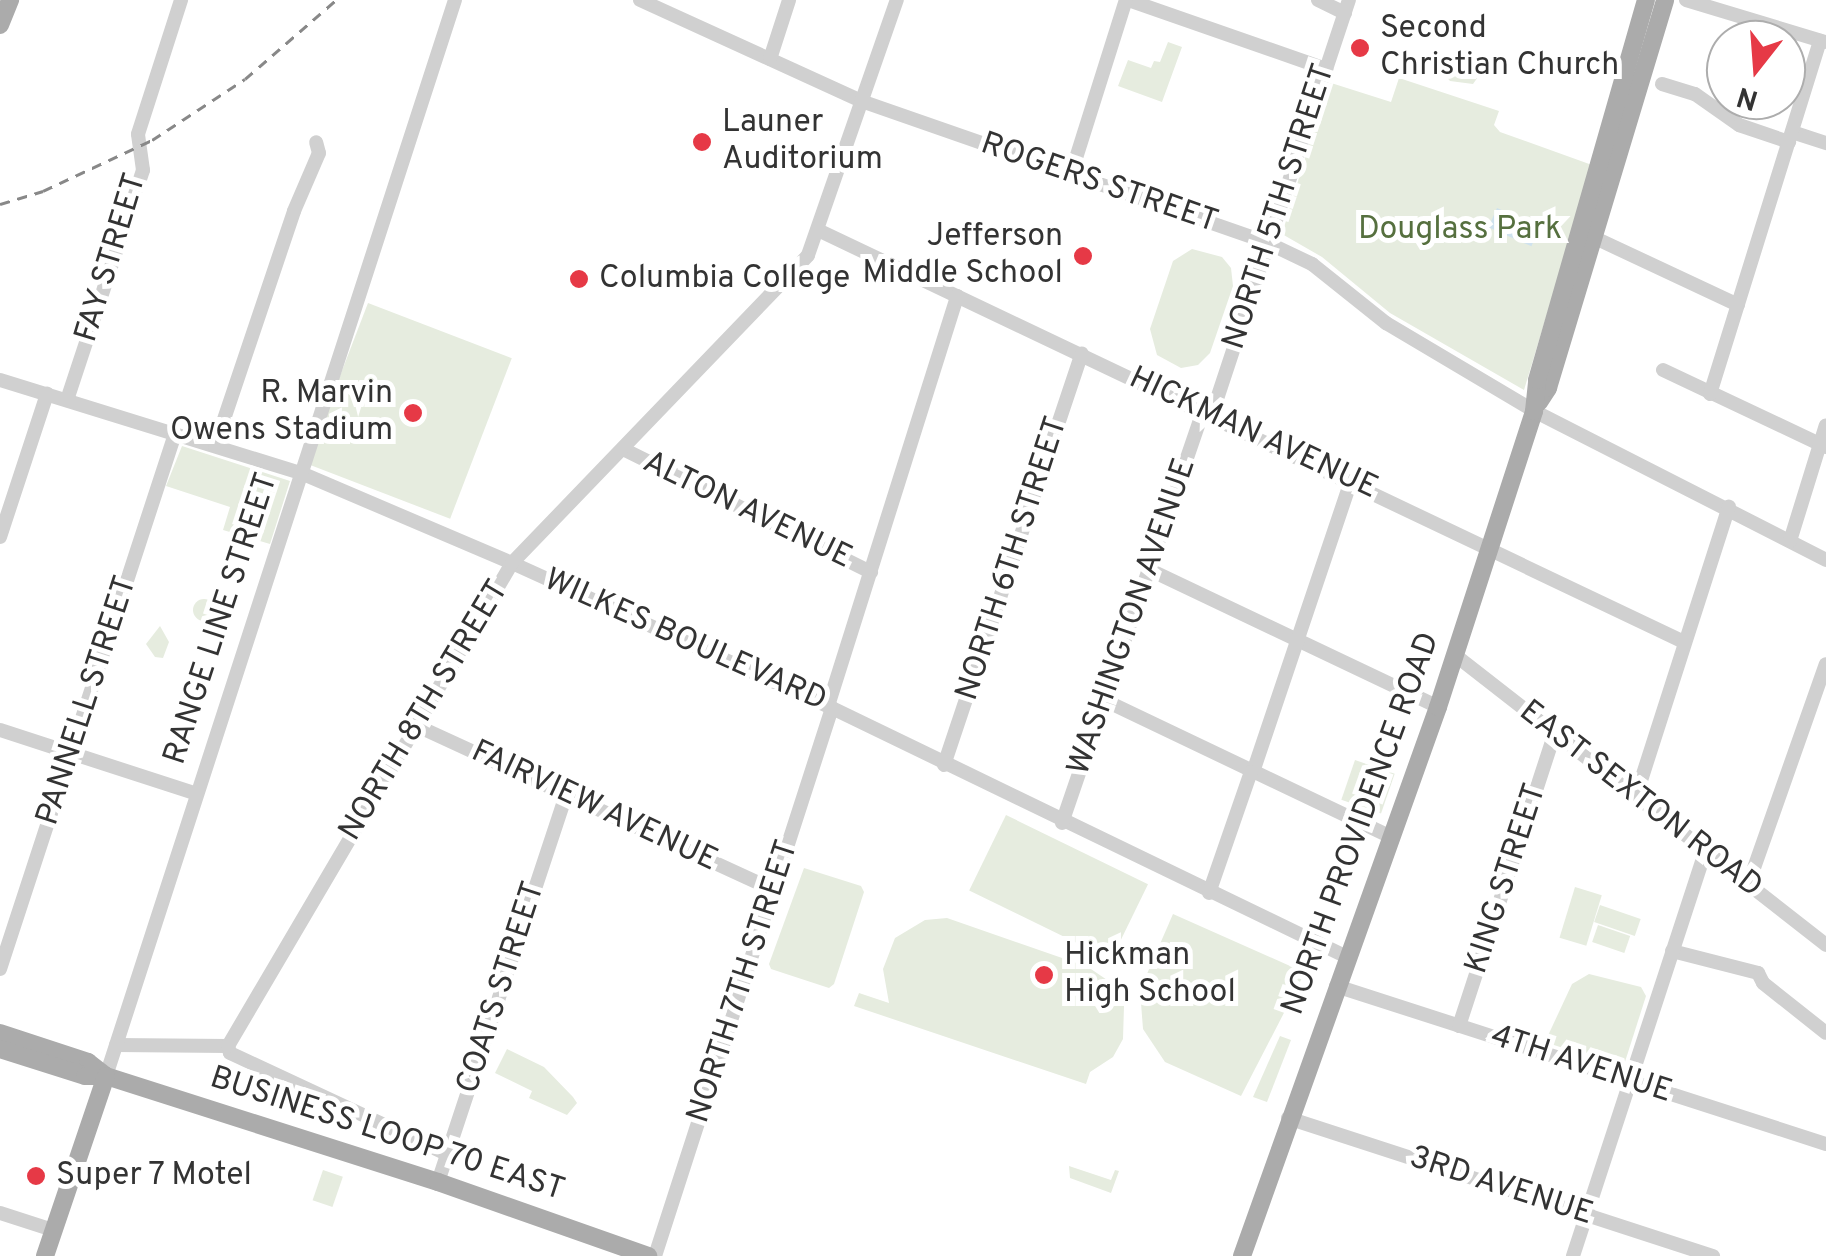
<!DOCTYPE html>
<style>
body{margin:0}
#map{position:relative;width:1826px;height:1256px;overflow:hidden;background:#fff;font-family:Overpass,sans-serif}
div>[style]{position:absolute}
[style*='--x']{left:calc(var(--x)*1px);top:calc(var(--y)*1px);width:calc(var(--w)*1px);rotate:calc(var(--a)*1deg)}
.green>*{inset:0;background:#e6ecdf;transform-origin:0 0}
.round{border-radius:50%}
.water>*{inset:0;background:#cfe2ee;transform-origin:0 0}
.minor>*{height:14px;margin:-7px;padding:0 7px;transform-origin:7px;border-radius:7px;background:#d0d0d0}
.major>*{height:18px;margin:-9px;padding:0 9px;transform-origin:9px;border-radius:9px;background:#ababab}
.rail>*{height:2.5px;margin-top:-1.25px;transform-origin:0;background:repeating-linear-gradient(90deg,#888 0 10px,transparent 0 18px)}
.dots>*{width:28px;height:28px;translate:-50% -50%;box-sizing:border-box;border:5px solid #fff;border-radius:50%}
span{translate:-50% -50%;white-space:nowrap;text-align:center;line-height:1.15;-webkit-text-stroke:10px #fff;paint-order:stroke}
.poi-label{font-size:32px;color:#333}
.left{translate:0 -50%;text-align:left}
.right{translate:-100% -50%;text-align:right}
.street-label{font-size:32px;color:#333}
.park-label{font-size:32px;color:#56703f}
.north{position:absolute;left:1706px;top:20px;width:100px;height:100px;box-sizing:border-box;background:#fff;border:2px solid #adadad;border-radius:50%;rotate:197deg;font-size:28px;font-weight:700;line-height:40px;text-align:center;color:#333}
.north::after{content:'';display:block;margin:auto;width:35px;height:45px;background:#e63946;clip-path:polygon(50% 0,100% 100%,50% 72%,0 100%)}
</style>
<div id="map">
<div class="green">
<div style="clip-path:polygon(1168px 42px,1182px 47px,1162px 102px,1118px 86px,1128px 60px,1151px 68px,1154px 61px,1160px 62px)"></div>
<div style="clip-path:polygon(1477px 59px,1483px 70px,1473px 84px,1450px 81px,1443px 73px,1446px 64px,1468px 65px)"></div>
<div style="clip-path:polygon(1399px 78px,1499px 111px,1494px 125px,1500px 132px,1592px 165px,1524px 390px,1390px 313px,1322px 257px,1282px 234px,1328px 82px,1391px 102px)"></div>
<div style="clip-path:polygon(1192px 249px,1222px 257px,1231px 268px,1233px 286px,1210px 353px,1198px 365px,1181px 368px,1157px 355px,1150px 329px,1173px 261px)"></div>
<div style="left:368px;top:303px;width:154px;height:172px;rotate:21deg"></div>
<div style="clip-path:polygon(182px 446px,290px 481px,270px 544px,223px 530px,230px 507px,166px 486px)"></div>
<div class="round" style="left:193px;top:599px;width:22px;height:22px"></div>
<div style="clip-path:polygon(160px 626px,169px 642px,163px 658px,155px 657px,146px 644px)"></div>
<div style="left:1355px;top:760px;width:42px;height:42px;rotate:19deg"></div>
<div style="left:1006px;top:815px;width:158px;height:84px;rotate:26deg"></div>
<div style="clip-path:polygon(804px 868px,861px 886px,864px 892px,834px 984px,829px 988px,771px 969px,769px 964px)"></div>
<div style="left:1575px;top:887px;width:28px;height:53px;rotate:17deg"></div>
<div style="left:1600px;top:905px;width:43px;height:18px;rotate:19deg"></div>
<div style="clip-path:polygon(1173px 914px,1299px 970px,1302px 978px,1241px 1096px,1165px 1062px,1143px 1029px,1140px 990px)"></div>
<div style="clip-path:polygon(947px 918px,1088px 967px,1113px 984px,1124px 1006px,1123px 1039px,1113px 1057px,1090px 1072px,1086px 1084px,854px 1006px,859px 993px,889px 1003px,883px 969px,895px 938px,925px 920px)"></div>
<div style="left:1598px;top:925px;width:34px;height:18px;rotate:19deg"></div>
<div style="clip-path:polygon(1589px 974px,1641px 987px,1646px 996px,1623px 1068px,1545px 1042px,1572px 984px)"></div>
<div style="clip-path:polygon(1280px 1036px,1291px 1040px,1267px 1102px,1253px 1097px)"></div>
<div style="clip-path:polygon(507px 1049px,544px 1067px,573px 1097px,577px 1103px,567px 1115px,529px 1098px,532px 1091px,495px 1073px)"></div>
<div style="clip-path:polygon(1069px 1166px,1111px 1180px,1115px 1170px,1119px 1171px,1111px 1193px,1070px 1178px)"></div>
<div style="left:323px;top:1170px;width:21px;height:32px;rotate:19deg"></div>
</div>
<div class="water">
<div style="left:1497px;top:208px;width:47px;height:21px;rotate:24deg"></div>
</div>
<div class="minor">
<div style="--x:640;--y:0;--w:246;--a:24.5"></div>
<div style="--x:864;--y:102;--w:428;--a:19.2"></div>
<div style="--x:1268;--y:243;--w:49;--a:25.5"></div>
<div style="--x:1312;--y:264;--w:95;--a:38.6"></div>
<div style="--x:1386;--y:323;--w:172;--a:30.7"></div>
<div style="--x:1534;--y:411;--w:328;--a:27"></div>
<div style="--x:1128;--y:0;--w:210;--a:19.2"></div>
<div style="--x:1318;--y:0;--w:30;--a:26"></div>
<div style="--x:1686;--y:0;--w:145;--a:16.8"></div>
<div style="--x:770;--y:59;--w:62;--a:-72.1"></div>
<div style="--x:1662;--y:84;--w:34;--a:17"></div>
<div style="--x:1695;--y:94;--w:54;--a:35.2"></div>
<div style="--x:1739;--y:125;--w:53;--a:18.8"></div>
<div style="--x:1792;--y:132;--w:36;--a:18"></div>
<div style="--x:1071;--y:174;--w:182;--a:-72.5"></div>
<div style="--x:820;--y:231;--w:957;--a:25.44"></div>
<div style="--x:1593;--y:237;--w:160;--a:25.1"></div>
<div style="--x:1663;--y:370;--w:180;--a:25.3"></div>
<div style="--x:0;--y:380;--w:315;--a:17.2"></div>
<div style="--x:301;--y:473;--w:229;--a:23.1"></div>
<div style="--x:512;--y:563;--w:351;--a:24.4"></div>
<div style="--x:832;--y:708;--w:572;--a:25.8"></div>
<div style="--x:1710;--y:394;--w:370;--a:-72.7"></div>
<div style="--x:67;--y:400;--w:242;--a:-71.7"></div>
<div style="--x:143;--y:170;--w:36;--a:-98"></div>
<div style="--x:138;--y:134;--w:141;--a:-72.2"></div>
<div style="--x:1212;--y:414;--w:436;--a:-71.7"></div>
<div style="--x:215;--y:446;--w:248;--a:-71.4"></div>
<div style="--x:294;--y:211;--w:63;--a:-66.7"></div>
<div style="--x:319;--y:153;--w:11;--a:-105"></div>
<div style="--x:623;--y:449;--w:277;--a:26.4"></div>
<div style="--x:0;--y:537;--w:151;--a:-71.8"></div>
<div style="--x:1790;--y:541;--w:121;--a:-72.8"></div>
<div style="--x:1150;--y:570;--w:319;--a:25.4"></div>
<div style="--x:1455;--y:655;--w:471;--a:38"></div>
<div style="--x:1106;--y:701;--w:318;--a:25.5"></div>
<div style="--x:828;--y:706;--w:430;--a:-72.5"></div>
<div style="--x:415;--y:725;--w:394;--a:24.7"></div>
<div style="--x:0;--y:730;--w:207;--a:18"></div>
<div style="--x:944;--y:765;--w:434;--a:-71.5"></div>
<div style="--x:1253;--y:772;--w:307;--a:-71.4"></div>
<div style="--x:1636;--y:796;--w:304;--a:-72.2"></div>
<div style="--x:1062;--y:823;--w:436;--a:-71.1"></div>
<div style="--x:1748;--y:885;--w:234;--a:-70.6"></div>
<div style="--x:1209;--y:893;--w:128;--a:-70.9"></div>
<div style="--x:1672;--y:951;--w:89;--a:14.3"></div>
<div style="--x:1758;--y:973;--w:11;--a:63"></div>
<div style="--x:1763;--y:983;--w:80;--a:38.4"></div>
<div style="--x:0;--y:969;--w:563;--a:-71.89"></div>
<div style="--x:1336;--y:986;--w:515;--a:17.87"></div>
<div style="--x:1459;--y:1026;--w:309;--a:-71.9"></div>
<div style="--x:116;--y:1045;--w:112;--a:0.5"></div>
<div style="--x:228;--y:1046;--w:7;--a:74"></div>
<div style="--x:230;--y:1053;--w:239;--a:25"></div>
<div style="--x:228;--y:1046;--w:560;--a:-59.54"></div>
<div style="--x:512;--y:563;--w:427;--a:-46.1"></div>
<div style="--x:808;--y:255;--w:270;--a:-70.8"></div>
<div style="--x:106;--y:1076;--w:1131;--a:-72.03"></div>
<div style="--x:1288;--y:1118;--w:447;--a:18"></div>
<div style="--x:438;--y:1182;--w:409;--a:-71.7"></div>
<div style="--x:0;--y:1213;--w:56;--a:17.8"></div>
<div style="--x:655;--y:1256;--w:576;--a:-72.1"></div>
<div style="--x:1573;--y:1256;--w:426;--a:-71.9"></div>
</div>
<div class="major">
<div style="--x:0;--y:25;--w:27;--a:-68"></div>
<div style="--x:1539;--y:402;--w:17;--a:-57"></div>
<div style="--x:1548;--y:388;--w:405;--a:-73.2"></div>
<div style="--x:0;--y:1033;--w:93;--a:18.2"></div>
<div style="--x:88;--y:1062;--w:23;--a:38"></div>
<div style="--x:0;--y:1049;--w:89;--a:17.6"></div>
<div style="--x:85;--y:1076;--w:21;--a:0"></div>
<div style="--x:106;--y:1076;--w:349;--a:17.7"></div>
<div style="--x:438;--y:1182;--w:223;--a:19.4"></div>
<div style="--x:45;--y:1256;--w:190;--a:-71.3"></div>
<div style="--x:1242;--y:1256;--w:583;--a:-70.35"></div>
<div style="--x:1438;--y:707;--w:311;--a:-72"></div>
<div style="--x:1534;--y:411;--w:31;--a:-84"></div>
<div style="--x:1537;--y:380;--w:395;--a:-74"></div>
</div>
<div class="rail">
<div style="--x:0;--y:204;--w:45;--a:-16.8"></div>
<div style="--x:43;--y:191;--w:120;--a:-25.1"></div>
<div style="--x:152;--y:140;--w:111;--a:-33.3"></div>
<div style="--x:245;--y:79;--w:121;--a:-41"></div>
</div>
<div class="dots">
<div style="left:1360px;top:48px;background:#e63946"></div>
<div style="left:702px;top:142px;background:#e63946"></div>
<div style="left:1083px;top:256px;background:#e63946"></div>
<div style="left:579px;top:279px;background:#e63946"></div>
<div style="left:413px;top:413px;background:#e63946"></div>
<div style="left:1044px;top:975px;background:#e63946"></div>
<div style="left:36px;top:1176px;background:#e63946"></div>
</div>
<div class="poi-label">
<span class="left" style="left:1380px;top:48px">Second<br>Christian Church</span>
<span class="left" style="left:722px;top:142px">Launer<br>Auditorium</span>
<span class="right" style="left:1063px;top:256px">Jefferson<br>Middle School</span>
<span class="left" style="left:599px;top:279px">Columbia College</span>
<span class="right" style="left:393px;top:413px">R. Marvin<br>Owens Stadium</span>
<span class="left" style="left:1064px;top:975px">Hickman<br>High School</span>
<span class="left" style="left:56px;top:1176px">Super 7 Motel</span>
</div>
<div class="street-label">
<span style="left:1099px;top:184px;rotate:19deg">ROGERS STREET</span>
<span style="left:1280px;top:207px;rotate:-72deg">NORTH 5TH STREET</span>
<span style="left:112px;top:258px;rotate:-73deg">FAY STREET</span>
<span style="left:1253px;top:434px;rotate:25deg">HICKMAN AVENUE</span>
<span style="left:747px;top:511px;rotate:26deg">ALTON AVENUE</span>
<span style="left:1013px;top:559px;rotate:-72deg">NORTH 6TH STREET</span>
<span style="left:1133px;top:617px;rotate:-71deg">WASHINGTON AVENUE</span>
<span style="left:222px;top:619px;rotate:-72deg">RANGE LINE STREET</span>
<span style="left:685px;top:641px;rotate:24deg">WILKES BOULEVARD</span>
<span style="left:88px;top:701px;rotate:-72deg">PANNELL STREET</span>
<span style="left:425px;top:711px;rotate:-59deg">NORTH 8TH STREET</span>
<span style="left:1640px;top:800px;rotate:38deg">EAST SEXTON ROAD</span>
<span style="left:594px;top:807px;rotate:25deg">FAIRVIEW AVENUE</span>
<span style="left:1362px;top:824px;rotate:-70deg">NORTH PROVIDENCE ROAD</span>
<span style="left:1507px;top:879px;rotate:-72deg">KING STREET</span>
<span style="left:744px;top:982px;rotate:-72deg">NORTH 7TH STREET</span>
<span style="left:502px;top:988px;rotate:-72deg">COATS STREET</span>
<span style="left:1581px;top:1065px;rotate:18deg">4TH AVENUE</span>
<span style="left:387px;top:1135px;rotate:18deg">BUSINESS LOOP 70 EAST</span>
<span style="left:1501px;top:1187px;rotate:18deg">3RD AVENUE</span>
</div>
<div class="park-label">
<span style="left:1460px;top:230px">Douglass Park</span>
</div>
<div class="north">N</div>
</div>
